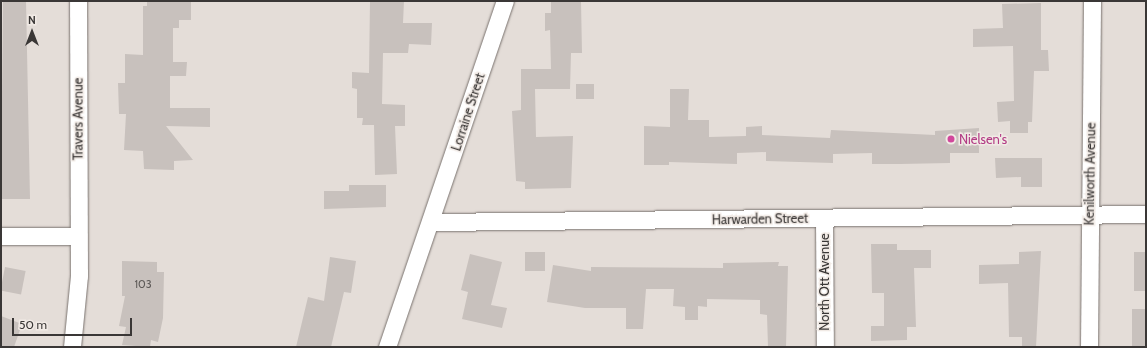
<!DOCTYPE html>
<style>
body{margin:0}
#map{position:relative;width:1147px;height:348px;overflow:hidden;background:#e4ddd8;font-family:Cabin,sans-serif}
div>[style]{position:absolute}
[style*='--x']{left:calc(var(--x)*1px);top:calc(var(--y)*1px);width:calc(var(--w)*1px);rotate:calc(var(--a)*1deg)}
.building>*{inset:0;background:#c8c1bd;transform-origin:0 0}
.roads{filter:drop-shadow(0 0 1px #79726e) drop-shadow(0 0 1px #79726e)}
.street>*{height:17px;margin:-8.5px;padding:0 8.5px;transform-origin:8.5px;border-radius:8.5px;background:#fff}
.dots>*{width:11px;height:11px;translate:-50% -50%;box-sizing:border-box;border:2px solid #f1eae5;border-radius:50%}
span{translate:-50% -50%;white-space:nowrap;text-align:center;line-height:1.15;-webkit-text-stroke:3px #f1eae5;paint-order:stroke}
.number-label{font-size:11px;color:#5e5a58}
.number-label span{-webkit-text-stroke-width:0}
.street-label{font-size:13px;color:#3a3736}
.hotel-label{font-size:13px;color:#b23c85}
.left{translate:0 -50%;text-align:left}
.frame{position:absolute;inset:0;border:2px solid #3a3736;pointer-events:none}
.north{position:absolute;left:12px;top:12px;width:40px;height:40px;-webkit-text-stroke:3px #f1eae5;paint-order:stroke;rotate:0deg;font-size:11px;font-weight:700;line-height:16px;text-align:center;color:#3a3736}
.north::after{content:'';display:block;margin:auto;width:14px;height:18px;background:#3a3736;clip-path:polygon(50% 0,100% 100%,50% 72%,0 100%)}
.scale{position:absolute;left:12px;top:318px;width:120px;height:18px;box-sizing:border-box;border:2px solid #3a3736;border-top:0;padding-left:5px;font-size:12px;line-height:14px;white-space:nowrap;color:#3a3736;-webkit-text-stroke:3px #f1eae5;paint-order:stroke}
</style>
<div id="map">
<div class="building">
<div style="clip-path:polygon(3px 1px,26px 1px,30px 199px,1px 199px)"></div>
<div style="clip-path:polygon(147px 1px,191px 1px,191px 20px,179px 20px,179px 28px,173px 28px,173px 62px,187px 62px,186px 76px,170px 76px,170px 108px,210px 108px,210px 127px,166px 126px,193px 160px,174px 161px,174px 170px,144px 169px,143px 151px,124px 150px,126px 114px,119px 114px,118px 83px,125px 83px,125px 54px,143px 55px,143px 6px,147px 6px)"></div>
<div style="clip-path:polygon(370px 1px,404px 1px,403px 23px,432px 23px,431px 45px,409px 44px,408px 53px,383px 53px,382px 104px,405px 105px,405px 126px,395px 126px,397px 174px,375px 175px,374px 125px,362px 125px,363px 118px,357px 118px,357px 89px,352px 88px,352px 72px,369px 73px)"></div>
<div style="clip-path:polygon(551px 1px,581px 1px,582px 53px,571px 53px,570px 89px,535px 89px,536px 137px,573px 136px,571px 188px,525px 189px,525px 182px,516px 181px,512px 111px,521px 110px,521px 69px,551px 69px,550px 30px,545px 31px,545px 13px,551px 13px)"></div>
<div style="clip-path:polygon(1041px 3px,1041px 50px,1048px 50px,1049px 71px,1034px 71px,1032px 122px,1028px 122px,1028px 133px,1010px 133px,1010px 121px,998px 122px,997px 102px,1014px 101px,1013px 46px,973px 47px,973px 29px,1003px 28px,1002px 4px)"></div>
<div style="left:576px;top:84px;width:18px;height:15px"></div>
<div style="clip-path:polygon(670px 89px,689px 89px,688px 120px,709px 120px,709px 137px,746px 136px,746px 127px,762px 126px,762px 135px,830px 138px,831px 130px,935px 135px,935px 131px,979px 128px,979px 153px,950px 153px,950px 163px,900px 164px,872px 164px,872px 153px,833px 154px,833px 163px,766px 161px,766px 152px,737px 153px,737px 164px,669px 162px,669px 165px,644px 165px,644px 126px,670px 127px)"></div>
<div style="clip-path:polygon(995px 158px,1042px 158px,1042px 187px,1021px 187px,1021px 177px,996px 178px)"></div>
<div style="clip-path:polygon(349px 185px,386px 185px,386px 207px,324px 209px,324px 191px,349px 191px)"></div>
<div style="clip-path:polygon(871px 244px,897px 244px,897px 250px,931px 250px,931px 268px,914px 268px,916px 327px,907px 327px,907px 340px,871px 341px,871px 326px,884px 326px,884px 293px,872px 293px)"></div>
<div style="clip-path:polygon(1041px 251px,1036px 347px,1022px 347px,1022px 337px,1009px 337px,1008px 283px,979px 284px,979px 265px,1019px 264px,1019px 252px)"></div>
<div style="left:525px;top:252px;width:20px;height:19px"></div>
<div style="left:1134px;top:252px;width:12px;height:39px"></div>
<div style="clip-path:polygon(470px 254px,502px 262px,491px 305px,507px 308px,502px 328px,462px 319px,468px 292px,461px 290px)"></div>
<div style="clip-path:polygon(330px 257px,356px 261px,351px 293px,344px 292px,331px 347px,296px 347px,308px 297px,324px 301px)"></div>
<div style="clip-path:polygon(122px 261px,157px 262px,157px 272px,164px 272px,163px 318px,158px 342px,151px 340px,150px 347px,122px 345px,126px 327px,119px 326px,125px 296px,122px 296px)"></div>
<div style="clip-path:polygon(779px 262px,778px 266px,788px 266px,786px 347px,768px 347px,767px 315px,760px 314px,760px 300px,707px 299px,707px 307px,698px 306px,698px 320px,685px 320px,685px 307px,673px 306px,674px 289px,646px 289px,643px 329px,626px 329px,626px 308px,585px 308px,547px 302px,553px 265px,591px 271px,591px 267px,723px 268px,723px 263px)"></div>
<div style="left:5px;top:267px;width:21px;height:24px;rotate:11deg"></div>
<div style="left:1132px;top:309px;width:14px;height:38px"></div>
<div style="clip-path:polygon(1px 316px,22px 324px,14px 347px,1px 347px)"></div>
</div>
<div class="roads">
<div class="street">
<div style="--x:824;--y:218;--w:129;--a:89.6"></div>
<div style="--x:431;--y:222;--w:715;--a:-0.64"></div>
<div style="--x:1;--y:236;--w:77;--a:0"></div>
<div style="--x:72;--y:347;--w:71;--a:-84.4"></div>
<div style="--x:79;--y:276;--w:275;--a:-90.2"></div>
<div style="--x:387;--y:347;--w:366;--a:-71.2"></div>
<div style="--x:1089;--y:347;--w:346;--a:-89.5"></div>
</div>
</div>
<div class="dots">
<div style="left:951px;top:139px;background:#d1479c"></div>
</div>
<div class="number-label">
<span style="left:143px;top:284px">103</span>
</div>
<div class="street-label">
<span style="left:468px;top:112px;rotate:-72deg">Lorraine Street</span>
<span style="left:78px;top:119px;rotate:-90deg">Travers Avenue</span>
<span style="left:1090px;top:174px;rotate:-89deg">Kenilworth Avenue</span>
<span style="left:760px;top:219px;rotate:-1deg">Harwarden Street</span>
<span style="left:824px;top:282px;rotate:-90deg">North Ott Avenue</span>
</div>
<div class="hotel-label">
<span class="left" style="left:959px;top:139px">Nielsen's</span>
</div>
<div class="frame"></div>
<div class="north">N</div>
<div class="scale">50 m</div>
</div>
